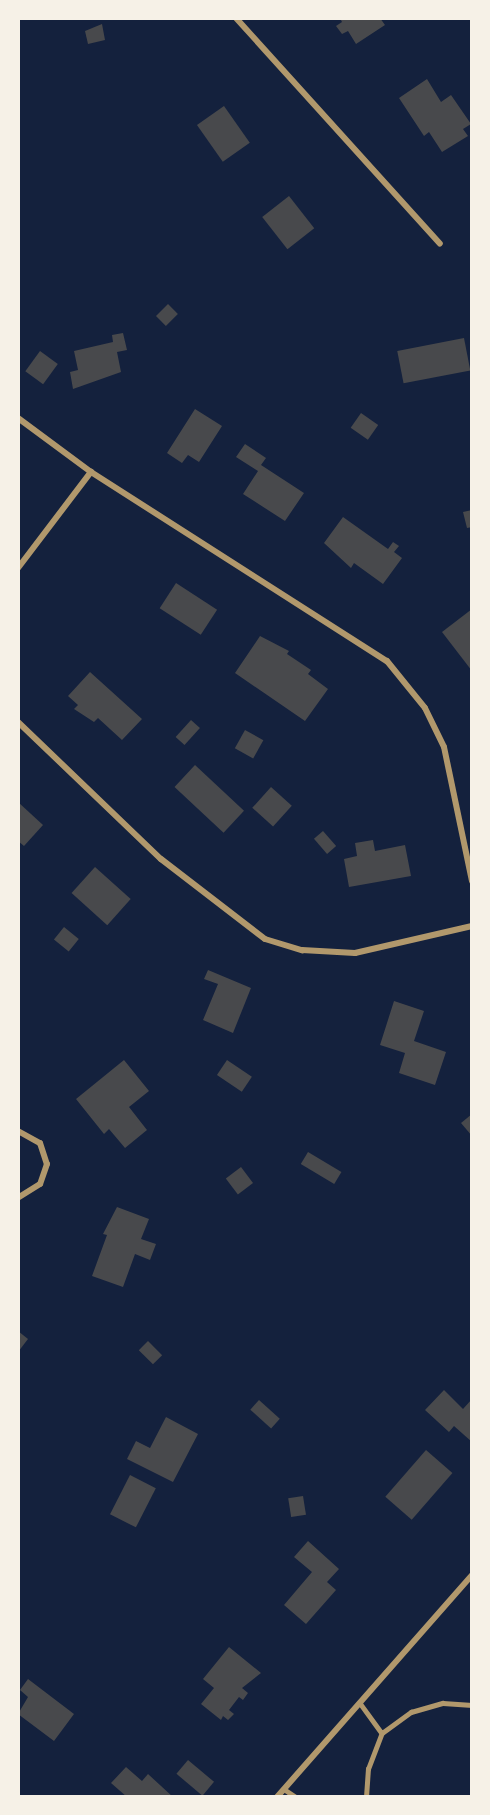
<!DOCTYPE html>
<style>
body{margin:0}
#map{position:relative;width:490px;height:1815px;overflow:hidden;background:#14213d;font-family:Lora,serif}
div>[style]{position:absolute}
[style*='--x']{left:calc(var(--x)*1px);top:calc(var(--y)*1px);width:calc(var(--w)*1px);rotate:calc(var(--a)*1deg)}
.building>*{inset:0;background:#48494c;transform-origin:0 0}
.service>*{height:4.5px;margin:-2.25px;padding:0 2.25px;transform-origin:2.25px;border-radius:2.25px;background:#b1986c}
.minor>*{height:6px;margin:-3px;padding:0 3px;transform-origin:3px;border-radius:3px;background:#b1986c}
span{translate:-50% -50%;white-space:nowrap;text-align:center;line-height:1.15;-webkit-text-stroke:5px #f6f1e7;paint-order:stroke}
.frame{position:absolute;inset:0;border:20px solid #f6f1e7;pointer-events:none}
</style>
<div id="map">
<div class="building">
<div style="clip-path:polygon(340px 18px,380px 18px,385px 25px,356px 44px,348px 31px,342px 34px,336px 26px,342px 22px)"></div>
<div style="clip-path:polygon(102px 24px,105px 40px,88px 44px,85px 31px)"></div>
<div style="clip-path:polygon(427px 79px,441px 102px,451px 95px,471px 124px,463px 129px,468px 136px,442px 152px,429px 132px,424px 136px,399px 98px)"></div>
<div style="left:224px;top:106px;width:45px;height:33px;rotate:55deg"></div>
<div style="left:289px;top:196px;width:41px;height:34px;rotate:52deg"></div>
<div style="left:168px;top:304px;width:14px;height:17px;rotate:45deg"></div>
<div style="clip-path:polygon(123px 333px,127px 350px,117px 352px,121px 372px,73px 389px,70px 372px,78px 370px,74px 351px,113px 342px,112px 335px)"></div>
<div style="left:464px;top:338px;width:33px;height:68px;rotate:79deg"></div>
<div style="left:40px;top:351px;width:22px;height:25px;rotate:36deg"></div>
<div style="clip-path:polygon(195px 409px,222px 426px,199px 462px,188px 455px,182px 463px,167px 453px)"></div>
<div style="left:361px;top:413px;width:21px;height:18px;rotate:35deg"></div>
<div style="clip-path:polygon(245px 444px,266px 458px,261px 465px,304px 493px,285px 521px,243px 494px,258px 471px,236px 457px)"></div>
<div style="clip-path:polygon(472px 510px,472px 527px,467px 528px,463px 512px)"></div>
<div style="clip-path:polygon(343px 517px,388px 549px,393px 542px,399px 546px,394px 552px,402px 558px,383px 584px,354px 563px,351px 568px,324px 543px)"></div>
<div style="left:176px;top:583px;width:49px;height:30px;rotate:33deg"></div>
<div style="clip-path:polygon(472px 609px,472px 671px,442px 632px)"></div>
<div style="clip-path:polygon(260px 636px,289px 651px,287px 654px,311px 670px,308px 674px,328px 689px,305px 721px,235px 673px)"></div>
<div style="clip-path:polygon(90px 672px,142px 719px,122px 740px,98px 718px,94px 722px,74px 709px,78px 705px,68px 696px)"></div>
<div style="left:191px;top:720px;width:12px;height:23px;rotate:42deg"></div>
<div style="left:245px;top:730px;width:21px;height:21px;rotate:29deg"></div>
<div style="left:195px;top:765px;width:67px;height:30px;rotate:43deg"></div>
<div style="left:271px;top:787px;width:28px;height:28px;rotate:42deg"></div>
<div style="clip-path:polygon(18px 802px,43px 825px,24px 846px,18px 841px)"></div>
<div style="left:323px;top:831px;width:20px;height:12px;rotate:49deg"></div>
<div style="clip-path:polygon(373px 840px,375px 851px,405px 845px,411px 876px,349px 887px,344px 859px,357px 856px,355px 843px)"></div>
<div style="left:95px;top:867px;width:48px;height:35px;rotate:42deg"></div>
<div style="left:64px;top:927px;width:19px;height:16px;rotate:39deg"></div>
<div style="clip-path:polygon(208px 970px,251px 988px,233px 1033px,203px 1020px,218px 984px,204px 979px)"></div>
<div style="clip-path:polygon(394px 1001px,424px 1011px,414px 1041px,446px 1052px,435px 1085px,399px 1073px,405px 1053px,380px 1045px)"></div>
<div style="clip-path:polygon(124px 1060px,149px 1091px,129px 1107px,147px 1130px,125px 1148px,109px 1129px,104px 1134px,76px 1099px)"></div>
<div style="left:227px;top:1060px;width:30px;height:18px;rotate:34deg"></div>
<div style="clip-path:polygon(472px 1114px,472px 1136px,461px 1123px)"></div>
<div style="left:308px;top:1152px;width:39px;height:14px;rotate:31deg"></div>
<div style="left:241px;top:1167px;width:20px;height:19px;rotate:53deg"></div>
<div style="clip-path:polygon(117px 1207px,149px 1219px,141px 1239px,156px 1244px,150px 1260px,135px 1254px,123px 1287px,92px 1276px,107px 1235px,103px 1234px)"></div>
<div style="clip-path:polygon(18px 1331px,28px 1339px,18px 1352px)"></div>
<div style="left:148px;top:1341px;width:20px;height:13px;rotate:45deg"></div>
<div style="clip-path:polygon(444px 1390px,463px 1409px,472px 1399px,472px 1442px,454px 1426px,449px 1432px,425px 1410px)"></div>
<div style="left:259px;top:1400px;width:28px;height:13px;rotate:42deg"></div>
<div style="clip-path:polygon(166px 1417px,198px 1434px,173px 1482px,127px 1459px,136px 1441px,150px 1448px)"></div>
<div style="left:426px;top:1450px;width:35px;height:62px;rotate:41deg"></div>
<div style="left:130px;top:1475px;width:29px;height:44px;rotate:27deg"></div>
<div style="left:303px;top:1496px;width:19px;height:15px;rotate:81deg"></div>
<div style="clip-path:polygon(308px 1541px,339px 1569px,327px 1582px,336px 1590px,306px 1624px,284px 1605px,312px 1572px,294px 1557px)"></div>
<div style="clip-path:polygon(229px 1647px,261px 1673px,242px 1688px,248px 1693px,243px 1700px,239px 1697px,229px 1710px,234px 1714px,228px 1720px,223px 1716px,221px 1720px,201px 1704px,214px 1688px,203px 1679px)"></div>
<div style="clip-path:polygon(28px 1679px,74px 1714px,54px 1741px,18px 1714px,28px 1697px,20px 1690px)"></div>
<div style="left:188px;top:1760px;width:34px;height:18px;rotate:40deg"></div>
<div style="clip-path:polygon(126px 1767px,142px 1781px,148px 1774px,173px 1797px,127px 1797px,111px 1783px)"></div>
</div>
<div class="service">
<div style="--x:360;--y:1703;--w:37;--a:54"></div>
<div style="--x:284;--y:1789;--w:14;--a:34"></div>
<div style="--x:366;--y:1797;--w:28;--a:-86"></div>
<div style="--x:368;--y:1769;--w:39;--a:-69"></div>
<div style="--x:382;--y:1733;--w:36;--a:-36"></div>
<div style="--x:411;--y:1712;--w:33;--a:-16"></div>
<div style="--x:443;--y:1703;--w:29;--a:4"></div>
</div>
<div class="minor">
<div style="--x:236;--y:18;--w:304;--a:47.9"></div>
<div style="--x:18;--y:418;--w:91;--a:36.5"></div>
<div style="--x:91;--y:472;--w:351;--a:32.6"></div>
<div style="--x:387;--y:661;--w:60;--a:51"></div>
<div style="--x:425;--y:708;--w:43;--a:64"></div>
<div style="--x:444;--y:747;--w:137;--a:78.2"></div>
<div style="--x:18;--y:568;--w:121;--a:-52.8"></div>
<div style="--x:18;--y:722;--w:198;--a:43.8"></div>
<div style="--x:161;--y:859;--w:131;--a:37.6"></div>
<div style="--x:265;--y:939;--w:39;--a:17"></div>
<div style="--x:302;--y:950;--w:53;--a:3.2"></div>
<div style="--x:355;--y:953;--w:120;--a:-13"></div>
<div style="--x:18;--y:1131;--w:25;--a:29"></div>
<div style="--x:40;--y:1143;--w:22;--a:72"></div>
<div style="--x:47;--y:1164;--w:21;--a:109"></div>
<div style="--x:40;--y:1184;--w:26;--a:148"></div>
<div style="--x:277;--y:1797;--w:295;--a:-48.7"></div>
</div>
<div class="frame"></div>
</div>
